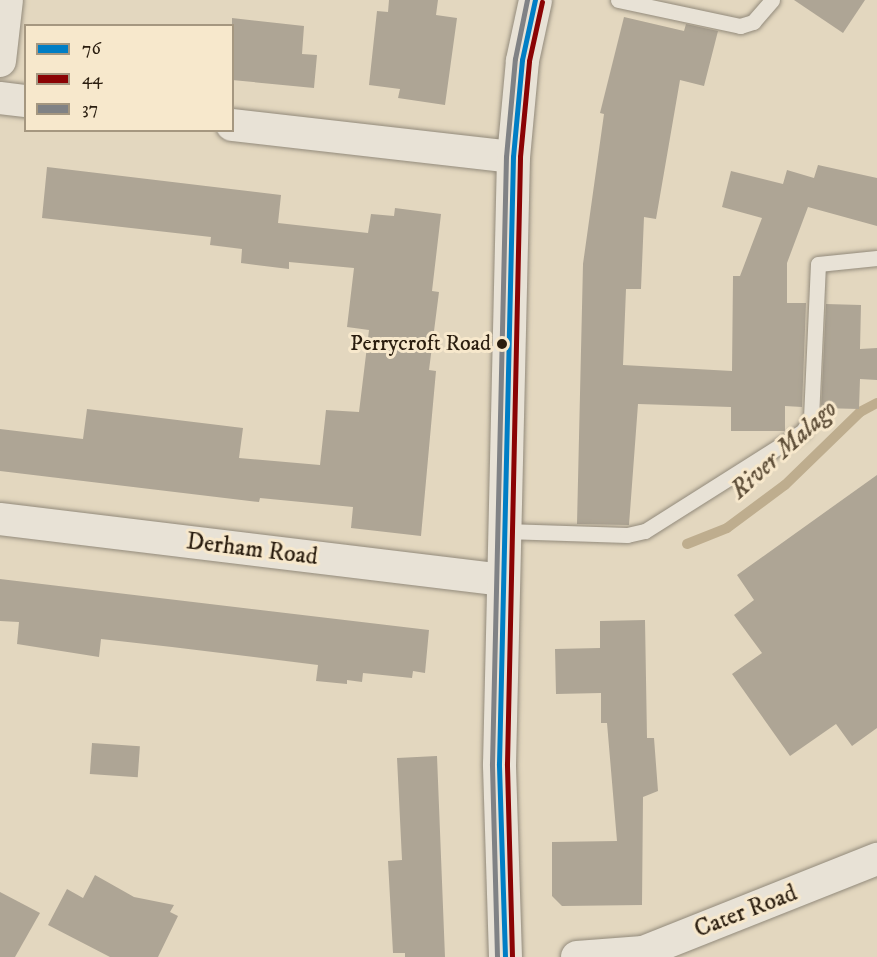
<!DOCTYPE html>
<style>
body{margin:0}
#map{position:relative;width:877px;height:957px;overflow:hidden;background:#e3d7bf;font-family:"IM FELL DW Pica",serif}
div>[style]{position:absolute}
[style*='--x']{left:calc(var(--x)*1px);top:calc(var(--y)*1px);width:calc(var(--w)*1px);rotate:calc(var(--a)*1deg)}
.stream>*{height:10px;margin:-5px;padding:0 5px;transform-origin:5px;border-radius:5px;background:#bead8e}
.building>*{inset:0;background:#aea595;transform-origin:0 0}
.roads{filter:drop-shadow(0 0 2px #928a7b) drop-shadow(0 0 2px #928a7b)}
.service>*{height:15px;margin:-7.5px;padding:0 7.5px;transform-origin:7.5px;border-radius:7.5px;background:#e8e2d6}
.minor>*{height:32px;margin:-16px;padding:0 16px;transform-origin:16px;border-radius:16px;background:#e8e2d6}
.tertiary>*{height:33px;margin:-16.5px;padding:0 16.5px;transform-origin:16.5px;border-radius:16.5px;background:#e8e2d6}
.bus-1>*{height:4.5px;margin:-2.25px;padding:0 2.25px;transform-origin:2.25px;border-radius:2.25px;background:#007ec5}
.bus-2>*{height:4.5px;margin:-2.25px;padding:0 2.25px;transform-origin:2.25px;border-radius:2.25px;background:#8b0304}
.bus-3>*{height:4.5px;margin:-2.25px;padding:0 2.25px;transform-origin:2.25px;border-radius:2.25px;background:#808285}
.dots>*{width:16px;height:16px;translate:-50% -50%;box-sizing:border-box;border:3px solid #f7e8cc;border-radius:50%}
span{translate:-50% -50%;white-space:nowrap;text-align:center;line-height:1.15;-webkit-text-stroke:6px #f7e8cc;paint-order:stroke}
.bus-label{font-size:22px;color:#2a1d0f}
.right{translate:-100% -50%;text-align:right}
.street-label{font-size:24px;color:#2a1d0f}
.water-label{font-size:26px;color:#5f4f39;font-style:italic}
.legend{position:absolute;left:24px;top:24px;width:210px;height:108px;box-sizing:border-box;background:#f7e8cc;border:2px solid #a59780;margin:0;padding:8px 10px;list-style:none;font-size:18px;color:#2a1d0f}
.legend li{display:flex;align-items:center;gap:12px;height:30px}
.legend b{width:30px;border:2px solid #a59780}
</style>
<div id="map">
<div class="stream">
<div style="--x:687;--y:544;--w:43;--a:-21.8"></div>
<div style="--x:727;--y:528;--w:72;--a:-36.6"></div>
<div style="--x:785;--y:485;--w:105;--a:-44.2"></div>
<div style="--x:860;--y:412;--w:19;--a:-28"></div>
</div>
<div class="building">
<div style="clip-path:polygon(389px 0,438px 0,436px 15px,457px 18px,445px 105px,398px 98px,400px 89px,369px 85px,377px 11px,388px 12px)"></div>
<div style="clip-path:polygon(794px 0,865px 0,843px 33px)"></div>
<div style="clip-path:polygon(624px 17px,684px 31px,686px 24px,718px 31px,704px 86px,680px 80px,656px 219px,644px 217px,641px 289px,626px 289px,623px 365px,732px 371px,733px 276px,740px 276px,762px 218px,722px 207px,731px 171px,783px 184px,787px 170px,814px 178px,818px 165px,877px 178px,877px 226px,808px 207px,787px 263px,787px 303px,806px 303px,802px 407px,785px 406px,785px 431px,731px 431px,731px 407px,638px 404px,629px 525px,577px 524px,583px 264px,604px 114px,600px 113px)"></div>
<div style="clip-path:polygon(232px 18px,304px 26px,302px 54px,317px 55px,314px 88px,232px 80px)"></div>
<div style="clip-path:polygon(47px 167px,281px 195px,278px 223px,368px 233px,371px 214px,394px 216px,395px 208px,441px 214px,432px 291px,439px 292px,429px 370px,436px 371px,421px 536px,351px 528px,353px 507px,260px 498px,259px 502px,0 471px,0 429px,83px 439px,87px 409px,243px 428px,239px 458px,320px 465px,326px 410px,359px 412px,369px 330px,347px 327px,354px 268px,289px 262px,289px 269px,241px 263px,242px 249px,210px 245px,211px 237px,42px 218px)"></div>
<div style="clip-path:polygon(826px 304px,861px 305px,860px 349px,877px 348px,877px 380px,860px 379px,859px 409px,821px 408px)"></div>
<div style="clip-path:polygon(877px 475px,877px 728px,852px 746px,836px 724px,790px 756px,732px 674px,762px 653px,734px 615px,754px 600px,737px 575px)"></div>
<div style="clip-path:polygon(0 579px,429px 630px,425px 673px,413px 671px,412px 678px,363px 673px,362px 682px,347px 680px,347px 684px,316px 681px,318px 665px,172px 647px,101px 639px,99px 657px,17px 644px,19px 622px,0 621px)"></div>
<div style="clip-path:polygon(645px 620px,647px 738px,654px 738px,658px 791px,643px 797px,642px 905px,562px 906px,552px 896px,552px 842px,617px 841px,607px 723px,601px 723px,601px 693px,556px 694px,555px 649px,600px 648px,600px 621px)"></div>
<div style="left:92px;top:743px;width:48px;height:31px;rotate:4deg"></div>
<div style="clip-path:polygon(437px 756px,445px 957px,405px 957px,405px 953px,393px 953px,388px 861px,402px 860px,397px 758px)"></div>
<div style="clip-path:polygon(95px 875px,134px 897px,174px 905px,170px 912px,178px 916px,158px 957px,110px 957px,48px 925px,67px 889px,83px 898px)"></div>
<div style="clip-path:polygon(0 892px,40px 913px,15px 957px,0 957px)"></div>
</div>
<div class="roads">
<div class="service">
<div style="--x:618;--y:0;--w:125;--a:12"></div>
<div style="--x:740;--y:26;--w:14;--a:-17"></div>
<div style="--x:753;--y:22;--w:29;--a:-49"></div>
<div style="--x:505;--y:531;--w:122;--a:1.9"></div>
<div style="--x:627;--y:535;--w:18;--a:-13"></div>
<div style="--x:645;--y:531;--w:187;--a:-32.3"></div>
<div style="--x:803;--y:431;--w:15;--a:-58"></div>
<div style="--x:811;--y:418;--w:154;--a:-87.4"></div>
<div style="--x:818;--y:264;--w:59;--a:-5.8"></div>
</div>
<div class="minor">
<div style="--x:0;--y:61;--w:61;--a:-83.5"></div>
<div style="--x:0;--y:98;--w:26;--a:7"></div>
<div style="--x:232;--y:125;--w:283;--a:6.5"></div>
<div style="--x:0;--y:519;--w:507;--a:6.91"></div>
<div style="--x:577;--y:957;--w:66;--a:-4.3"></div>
<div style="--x:643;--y:952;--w:252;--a:-21.7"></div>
</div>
<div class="tertiary">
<div style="--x:505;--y:957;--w:193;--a:-91.8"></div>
<div style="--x:499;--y:764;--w:607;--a:-88.68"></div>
<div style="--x:513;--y:157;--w:97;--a:-84.7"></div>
<div style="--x:522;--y:60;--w:61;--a:-77.8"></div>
</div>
</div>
<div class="bus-1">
<div style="--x:505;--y:957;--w:193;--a:-91.8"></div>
<div style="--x:499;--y:764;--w:607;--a:-88.68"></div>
<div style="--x:513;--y:157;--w:97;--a:-84.7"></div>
<div style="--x:522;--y:60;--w:61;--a:-77.8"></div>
</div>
<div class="bus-2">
<div style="--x:512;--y:957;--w:193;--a:-91.5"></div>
<div style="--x:507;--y:764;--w:607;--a:-88.77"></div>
<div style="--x:520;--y:157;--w:96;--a:-84.6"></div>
<div style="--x:529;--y:61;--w:60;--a:-77.6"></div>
</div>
<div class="bus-3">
<div style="--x:497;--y:957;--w:193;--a:-91.5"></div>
<div style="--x:492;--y:764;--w:607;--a:-88.68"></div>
<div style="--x:506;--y:157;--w:98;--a:-84.8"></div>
<div style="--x:515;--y:59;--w:60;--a:-78.5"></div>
</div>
<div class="dots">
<div style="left:502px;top:344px;background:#2a1d0f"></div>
</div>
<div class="bus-label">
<span class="right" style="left:491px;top:344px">Perrycroft Road</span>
</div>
<div class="street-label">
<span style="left:252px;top:550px;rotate:7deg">Derham Road</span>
<span style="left:746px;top:912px;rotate:-21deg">Cater Road</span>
</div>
<div class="water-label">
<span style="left:784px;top:450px;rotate:-42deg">River Malago</span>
</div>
<ul class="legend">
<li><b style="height:8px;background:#007ec5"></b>76</li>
<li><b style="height:8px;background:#8b0304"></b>44</li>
<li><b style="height:8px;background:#808285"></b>37</li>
</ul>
</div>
